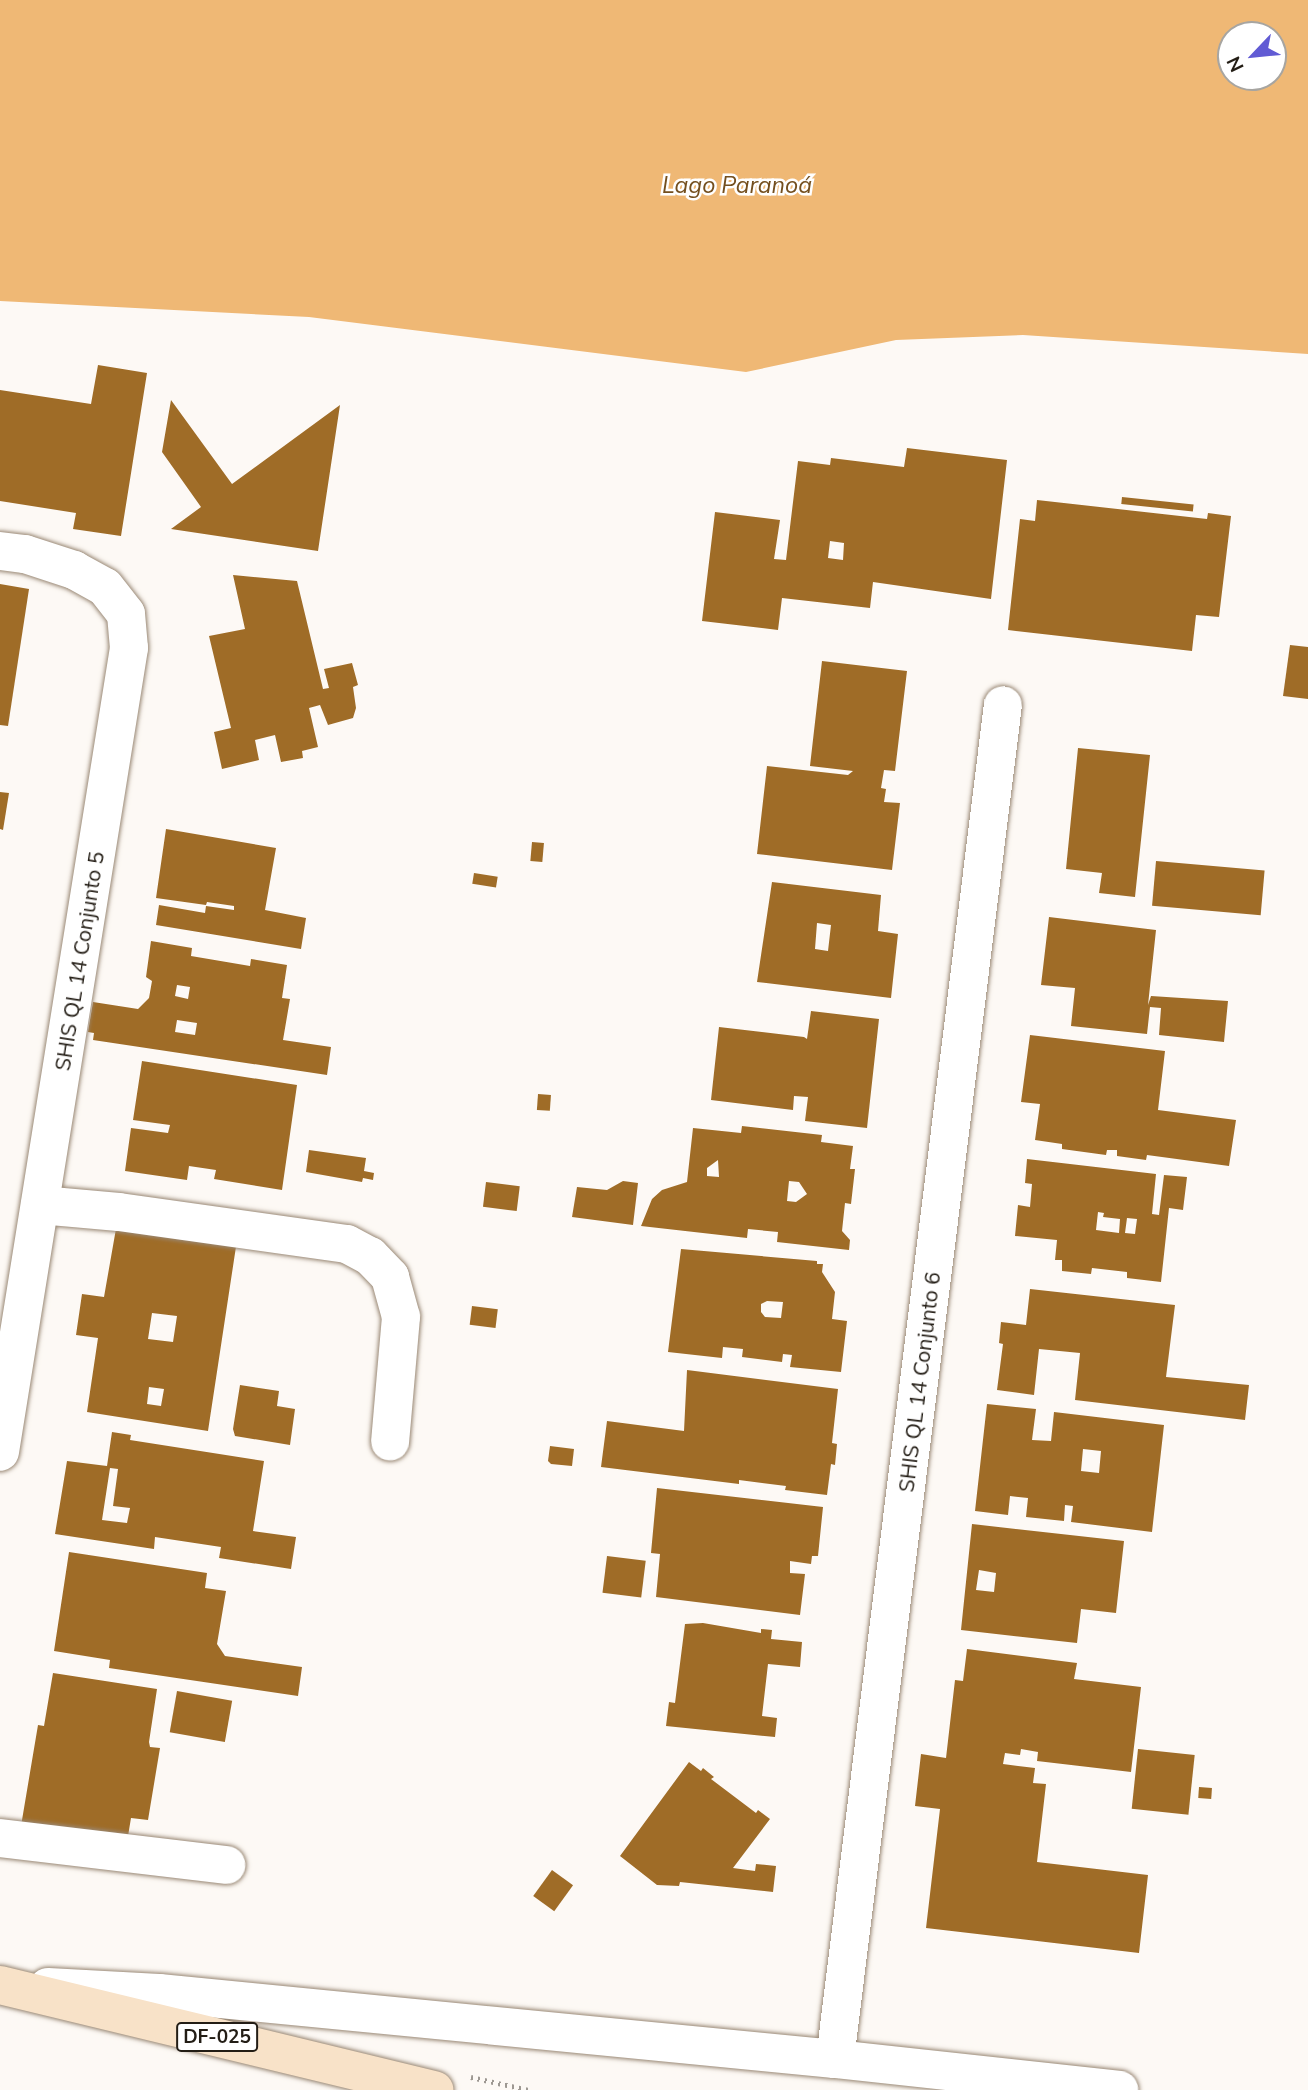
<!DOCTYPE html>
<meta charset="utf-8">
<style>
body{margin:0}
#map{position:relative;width:1308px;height:2090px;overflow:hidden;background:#fdf9f5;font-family:Mulish,sans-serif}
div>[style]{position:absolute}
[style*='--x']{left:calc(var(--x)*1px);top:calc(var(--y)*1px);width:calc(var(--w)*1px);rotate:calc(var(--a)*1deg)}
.water>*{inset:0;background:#efb875}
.building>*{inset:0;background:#9f6c27;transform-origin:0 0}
.path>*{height:4.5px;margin-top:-2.25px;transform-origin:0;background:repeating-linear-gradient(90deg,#9d9892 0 2px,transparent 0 7px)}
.roads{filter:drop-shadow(0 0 2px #9a8976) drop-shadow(0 0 2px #9a8976)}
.minor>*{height:38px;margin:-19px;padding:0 19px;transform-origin:19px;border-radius:19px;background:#fff}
.major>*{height:38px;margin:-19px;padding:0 19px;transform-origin:19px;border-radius:19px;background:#f8e2c8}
span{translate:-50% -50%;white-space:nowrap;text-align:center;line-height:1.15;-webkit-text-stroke:5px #fff;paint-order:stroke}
.shield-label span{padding:2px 5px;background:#fff;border:2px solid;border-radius:5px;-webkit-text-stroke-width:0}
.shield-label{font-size:19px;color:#231d15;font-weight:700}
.street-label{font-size:21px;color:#231d15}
.water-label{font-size:23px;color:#744f1e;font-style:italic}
.north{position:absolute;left:1217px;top:21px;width:70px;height:70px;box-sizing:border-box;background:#fff;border:2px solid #a7a5a1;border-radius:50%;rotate:244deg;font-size:19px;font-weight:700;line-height:28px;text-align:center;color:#231d15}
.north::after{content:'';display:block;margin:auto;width:24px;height:32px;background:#615bd4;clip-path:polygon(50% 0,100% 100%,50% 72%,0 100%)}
</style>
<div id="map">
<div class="water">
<div style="clip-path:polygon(evenodd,0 0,1308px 0,1308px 354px,1023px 335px,896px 340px,746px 372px,309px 317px,0 301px,0 0,1231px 35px,1273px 35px,1273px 77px,1231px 77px,1231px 35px)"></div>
</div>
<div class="building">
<div style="clip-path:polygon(98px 365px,147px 373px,121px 536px,73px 529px,76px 513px,0 501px,0 390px,91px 404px)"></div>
<div style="clip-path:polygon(171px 400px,232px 484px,340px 405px,318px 551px,171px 529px,201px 507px,162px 452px)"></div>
<div style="clip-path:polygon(evenodd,907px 448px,1007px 460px,991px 599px,873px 582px,870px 608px,782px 598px,778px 630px,702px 621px,715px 512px,780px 520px,774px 559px,786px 560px,798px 461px,830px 465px,831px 458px,904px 467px,907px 448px,830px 541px,844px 543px,843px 560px,828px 558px,830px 541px)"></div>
<div style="left:1122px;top:497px;width:72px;height:7px;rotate:6deg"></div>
<div style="clip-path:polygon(1037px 500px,1207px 519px,1208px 513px,1231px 516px,1219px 617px,1196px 615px,1192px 651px,1008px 630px,1020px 519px,1035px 521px)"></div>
<div style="clip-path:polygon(233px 575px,297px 581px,323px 689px,329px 688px,324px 669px,352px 663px,358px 685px,353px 687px,356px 708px,353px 718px,328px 725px,320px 705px,309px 708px,318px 747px,302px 751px,303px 758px,281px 762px,275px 735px,255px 740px,259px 760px,222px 769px,214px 732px,231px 728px,209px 636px,245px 629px)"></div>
<div style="clip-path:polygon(0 584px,29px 589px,8px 726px,0 725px)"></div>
<div style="clip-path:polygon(1290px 645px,1308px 647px,1308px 699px,1283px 696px)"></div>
<div style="clip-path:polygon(822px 661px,907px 671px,895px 771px,884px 770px,881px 788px,886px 789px,884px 802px,900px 803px,892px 870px,757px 854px,767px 766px,848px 775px,853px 771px,810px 766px)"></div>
<div style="clip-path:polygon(1078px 748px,1150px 755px,1135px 897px,1099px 893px,1102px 873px,1066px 869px)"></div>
<div style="clip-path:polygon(0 792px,9px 793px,3px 830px,0 829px)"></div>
<div style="clip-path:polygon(166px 829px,276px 848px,265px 910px,306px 918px,301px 949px,156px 925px,159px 905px,205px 913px,206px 906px,234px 910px,234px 906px,207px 902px,206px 905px,156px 898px)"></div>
<div style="left:532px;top:842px;width:12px;height:19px;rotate:5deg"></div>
<div style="left:1156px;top:861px;width:109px;height:45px;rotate:5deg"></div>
<div style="left:474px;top:873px;width:24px;height:11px;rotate:9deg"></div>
<div style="clip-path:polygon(evenodd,772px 882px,881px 895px,878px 931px,898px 934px,891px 998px,757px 982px,772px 882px,817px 923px,831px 925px,828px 951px,815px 949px,817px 923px)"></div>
<div style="clip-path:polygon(1049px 917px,1156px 930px,1148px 1005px,1151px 996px,1228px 1001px,1224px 1042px,1159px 1035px,1161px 1008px,1150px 1007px,1147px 1034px,1071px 1026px,1075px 988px,1041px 985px)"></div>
<div style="clip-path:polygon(evenodd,151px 941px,192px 948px,191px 956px,250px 966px,251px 959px,287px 965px,282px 998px,290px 999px,283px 1040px,331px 1047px,327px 1075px,93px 1040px,94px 1033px,88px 1032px,93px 1002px,138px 1009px,149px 998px,152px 981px,146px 977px,151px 941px,177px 985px,190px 987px,188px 999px,175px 996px,177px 985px,151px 941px,177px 1020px,197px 1023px,195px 1035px,175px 1032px,177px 1020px)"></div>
<div style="clip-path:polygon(811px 1011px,879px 1019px,867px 1128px,805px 1121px,808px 1097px,794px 1096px,793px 1110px,711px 1100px,719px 1027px,804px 1037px,807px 1039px)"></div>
<div style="clip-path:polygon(1030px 1035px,1165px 1051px,1158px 1110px,1236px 1120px,1229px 1166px,1147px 1155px,1146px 1160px,1117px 1156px,1117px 1150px,1107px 1150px,1106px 1155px,1062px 1149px,1062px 1144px,1035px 1140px,1040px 1104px,1021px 1102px)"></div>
<div style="clip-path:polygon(142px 1061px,297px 1085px,282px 1190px,214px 1179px,216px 1170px,189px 1166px,187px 1180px,125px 1171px,131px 1128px,168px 1133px,170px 1125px,133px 1120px)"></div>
<div style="left:538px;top:1094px;width:13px;height:16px;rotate:4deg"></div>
<div style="clip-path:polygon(evenodd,742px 1126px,822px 1135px,821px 1142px,853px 1146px,850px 1169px,855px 1169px,851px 1204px,845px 1203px,842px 1231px,850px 1240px,849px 1250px,777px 1242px,778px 1232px,748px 1229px,747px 1238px,641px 1226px,652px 1199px,662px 1190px,687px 1182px,693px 1128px,741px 1133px,742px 1126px,718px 1160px,719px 1177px,707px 1176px,707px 1168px,718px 1160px,742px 1126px,789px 1181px,799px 1182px,807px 1194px,796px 1202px,787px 1201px,789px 1181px)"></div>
<div style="clip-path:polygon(309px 1150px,366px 1158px,364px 1171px,374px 1173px,373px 1180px,363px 1178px,362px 1182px,306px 1172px)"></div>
<div style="clip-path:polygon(evenodd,1027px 1159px,1156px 1174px,1152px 1214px,1159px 1215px,1164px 1175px,1187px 1177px,1183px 1210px,1169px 1208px,1161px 1282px,1127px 1278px,1127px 1272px,1092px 1268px,1091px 1274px,1062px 1271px,1062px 1260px,1055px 1260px,1057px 1240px,1015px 1236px,1018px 1205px,1030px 1207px,1032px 1184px,1025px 1183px,1027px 1159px,1098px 1212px,1104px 1213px,1103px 1217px,1120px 1219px,1119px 1233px,1096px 1230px,1098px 1212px,1027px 1159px,1127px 1218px,1137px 1219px,1135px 1234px,1125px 1233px,1127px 1218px)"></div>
<div style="clip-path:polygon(623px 1181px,638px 1183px,633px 1225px,572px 1217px,577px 1187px,607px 1190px)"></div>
<div style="left:486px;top:1182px;width:34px;height:25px;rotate:7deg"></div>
<div style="clip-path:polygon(evenodd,117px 1223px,237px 1240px,208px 1431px,87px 1412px,98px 1338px,76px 1335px,82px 1294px,104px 1297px,117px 1223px,152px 1313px,177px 1316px,173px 1342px,148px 1339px,152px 1313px,117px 1223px,149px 1387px,164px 1389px,161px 1406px,147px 1404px,149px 1387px)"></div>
<div style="clip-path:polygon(evenodd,681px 1249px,817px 1261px,817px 1264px,823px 1264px,822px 1272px,835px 1292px,832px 1319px,847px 1321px,841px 1372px,790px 1367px,792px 1355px,783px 1354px,782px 1362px,742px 1357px,743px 1349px,723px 1347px,722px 1358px,668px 1352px,681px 1249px,767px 1301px,783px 1302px,781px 1318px,765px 1317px,761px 1312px,761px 1304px,767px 1301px)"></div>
<div style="clip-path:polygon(1030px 1289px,1175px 1305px,1166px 1377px,1249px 1385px,1245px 1420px,1075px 1400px,1080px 1353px,1039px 1349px,1034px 1395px,997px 1390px,1003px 1344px,999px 1343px,1001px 1322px,1026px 1325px)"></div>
<div style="left:472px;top:1306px;width:26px;height:19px;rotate:7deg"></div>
<div style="clip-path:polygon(687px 1370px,838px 1389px,832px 1443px,837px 1444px,835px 1465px,831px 1464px,827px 1495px,785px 1490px,786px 1486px,739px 1480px,739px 1484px,601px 1467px,607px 1421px,684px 1431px)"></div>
<div style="clip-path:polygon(240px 1385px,279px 1391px,277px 1406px,295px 1409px,290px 1445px,235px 1436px,233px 1429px)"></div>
<div style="clip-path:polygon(evenodd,987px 1404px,1036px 1409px,1032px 1440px,1051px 1441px,1054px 1412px,1164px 1425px,1152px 1532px,1071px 1522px,1073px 1506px,1065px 1505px,1064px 1521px,1026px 1517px,1028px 1498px,1010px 1496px,1008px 1515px,975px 1511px,987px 1404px,1083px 1449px,1101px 1451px,1099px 1473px,1081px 1471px,1083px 1449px)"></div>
<div style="clip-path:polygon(evenodd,112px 1432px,131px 1435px,130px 1440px,264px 1461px,253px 1531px,296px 1537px,291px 1569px,219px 1558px,221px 1547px,155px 1537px,154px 1549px,55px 1534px,67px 1461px,107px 1466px,112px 1432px,110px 1468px,118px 1469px,113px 1506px,130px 1508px,127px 1523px,102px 1520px,110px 1468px)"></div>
<div style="clip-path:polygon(550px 1446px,574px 1449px,572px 1466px,551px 1464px,548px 1461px)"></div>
<div style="clip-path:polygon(657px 1488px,823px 1507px,818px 1556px,812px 1556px,811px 1564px,790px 1561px,790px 1573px,805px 1574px,800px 1615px,656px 1597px,660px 1554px,651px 1553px)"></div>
<div style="clip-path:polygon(evenodd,972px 1524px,1124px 1541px,1116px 1613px,1081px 1609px,1077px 1643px,961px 1630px,972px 1524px,979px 1570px,996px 1573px,994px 1592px,976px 1590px,979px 1570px)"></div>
<div style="clip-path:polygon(69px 1552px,207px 1573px,205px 1588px,226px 1591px,217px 1644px,225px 1656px,302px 1667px,298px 1696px,109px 1668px,110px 1660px,54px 1651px)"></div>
<div style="left:607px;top:1556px;width:39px;height:37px;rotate:7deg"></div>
<div style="clip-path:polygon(703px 1623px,761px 1633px,761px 1629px,772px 1630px,771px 1639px,802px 1642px,800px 1667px,768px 1664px,762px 1716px,777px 1718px,775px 1737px,666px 1726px,669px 1702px,675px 1703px,685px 1624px)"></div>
<div style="clip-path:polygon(967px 1649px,1077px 1663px,1074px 1679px,1141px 1687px,1131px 1772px,1037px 1761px,1038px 1752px,1021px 1749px,1020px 1755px,1005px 1753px,1003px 1764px,1035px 1768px,1033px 1783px,1046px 1784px,1037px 1862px,1148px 1875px,1139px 1953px,926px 1928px,940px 1809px,915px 1806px,921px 1754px,946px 1758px,955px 1680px,963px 1681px)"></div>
<div style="clip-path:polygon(53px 1673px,157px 1689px,149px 1742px,150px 1747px,160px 1748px,148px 1820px,131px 1818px,127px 1842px,21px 1826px,38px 1725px,44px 1726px)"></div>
<div style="left:177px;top:1691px;width:56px;height:42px;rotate:10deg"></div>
<div style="left:1138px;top:1749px;width:57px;height:60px;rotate:6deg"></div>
<div style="clip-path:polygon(689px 1762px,701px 1771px,703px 1768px,714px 1777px,711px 1779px,756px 1813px,758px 1810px,770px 1819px,733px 1868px,755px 1871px,756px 1864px,776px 1866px,773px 1892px,680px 1882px,679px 1886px,657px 1885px,620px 1856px)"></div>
<div style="left:1199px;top:1787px;width:13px;height:11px;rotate:4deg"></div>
<div style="left:552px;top:1870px;width:26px;height:32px;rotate:36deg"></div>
</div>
<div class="path">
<div style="--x:471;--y:2077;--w:59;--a:12.6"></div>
</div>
<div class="roads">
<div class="minor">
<div style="--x:0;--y:551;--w:25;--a:7"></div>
<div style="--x:25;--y:554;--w:52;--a:18.1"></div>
<div style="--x:74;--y:570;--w:35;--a:29"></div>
<div style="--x:105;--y:587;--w:34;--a:52"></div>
<div style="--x:126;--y:614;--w:34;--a:85"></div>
<div style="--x:129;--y:648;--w:814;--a:99.12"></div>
<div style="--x:40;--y:1205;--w:79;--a:5.1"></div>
<div style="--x:119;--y:1212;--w:230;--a:8"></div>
<div style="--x:347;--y:1244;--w:26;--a:28"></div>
<div style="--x:370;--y:1256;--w:29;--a:46"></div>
<div style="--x:390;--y:1277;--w:41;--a:74.6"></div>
<div style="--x:401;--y:1317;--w:125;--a:95"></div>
<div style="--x:0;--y:1838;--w:228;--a:6.8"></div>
<div style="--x:48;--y:1987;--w:111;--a:3.1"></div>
<div style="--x:159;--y:1993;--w:679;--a:5.58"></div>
<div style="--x:835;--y:2059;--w:286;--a:6.2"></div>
<div style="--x:835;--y:2059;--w:1364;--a:-82.93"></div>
</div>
<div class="major">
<div style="--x:0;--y:1985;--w:447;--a:13.6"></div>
</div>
</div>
<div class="shield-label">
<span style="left:217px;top:2037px">DF-025</span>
</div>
<div class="street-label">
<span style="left:79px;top:961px;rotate:-81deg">SHIS QL 14 Conjunto 5</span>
<span style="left:919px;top:1382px;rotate:-83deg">SHIS QL 14 Conjunto 6</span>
</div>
<div class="water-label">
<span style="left:737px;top:185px">Lago Paranoá</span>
</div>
<div class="north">N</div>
</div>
